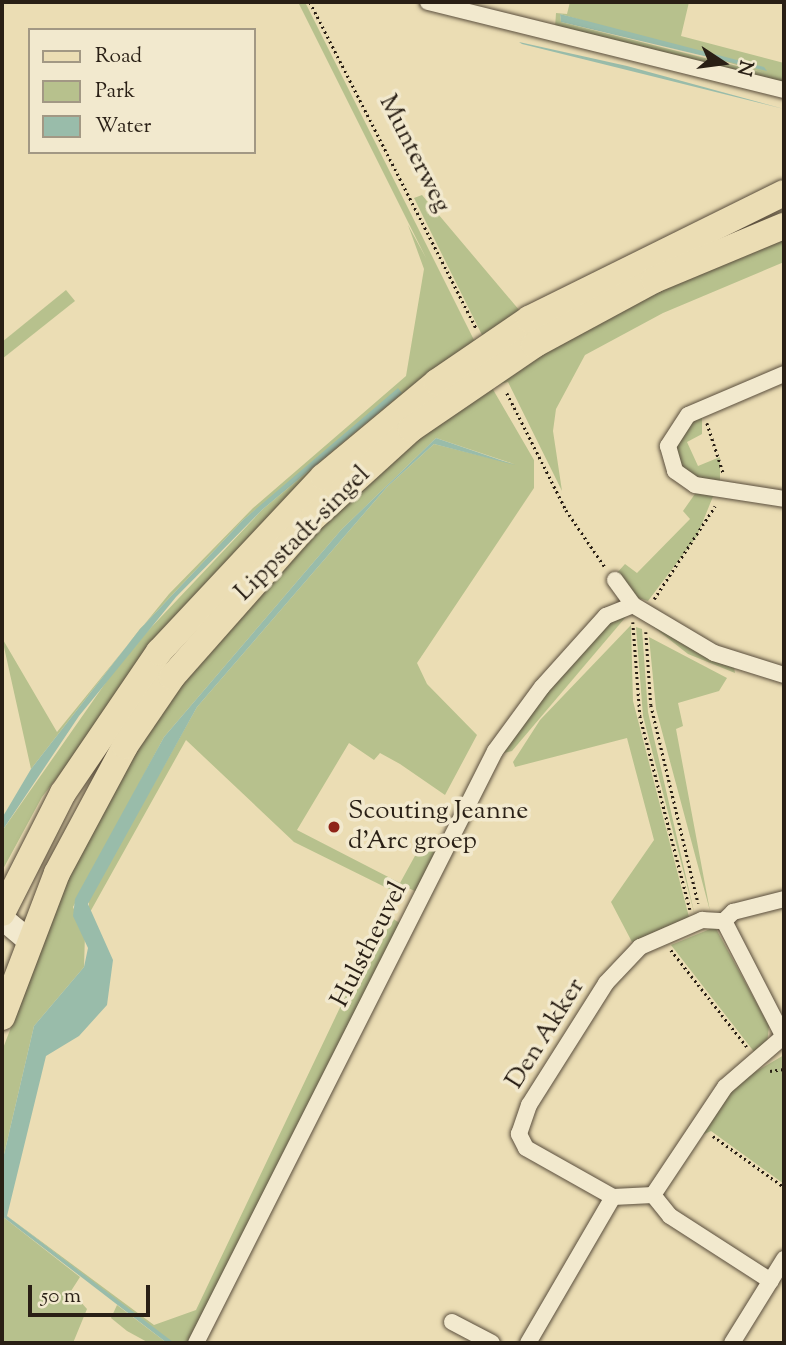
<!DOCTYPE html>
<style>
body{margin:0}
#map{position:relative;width:786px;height:1345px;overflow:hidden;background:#ebddb4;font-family:"Sorts Mill Goudy",serif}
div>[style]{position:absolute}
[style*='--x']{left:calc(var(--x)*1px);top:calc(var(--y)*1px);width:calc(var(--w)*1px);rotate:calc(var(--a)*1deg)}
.green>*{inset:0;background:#b7c18d}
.water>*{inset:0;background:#99bcaa}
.path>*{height:2.5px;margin-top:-1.25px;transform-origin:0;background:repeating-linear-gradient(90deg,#291f15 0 2px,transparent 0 5.5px)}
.roads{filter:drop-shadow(0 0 2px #5a4e3d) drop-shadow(0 0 2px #5a4e3d)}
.street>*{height:16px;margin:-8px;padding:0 8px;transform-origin:8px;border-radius:8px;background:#f2e9ce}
.secondary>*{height:23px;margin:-11.5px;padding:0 11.5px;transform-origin:11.5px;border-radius:11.5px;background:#f2e9ce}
.primary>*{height:26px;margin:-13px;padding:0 13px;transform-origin:13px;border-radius:13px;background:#ebddb4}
.dots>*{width:19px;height:19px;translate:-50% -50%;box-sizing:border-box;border:4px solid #f2e9ce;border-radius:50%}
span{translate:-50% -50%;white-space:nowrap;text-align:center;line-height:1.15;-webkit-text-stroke:7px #f2e9ce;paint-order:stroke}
.street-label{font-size:26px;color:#291f15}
.poi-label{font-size:26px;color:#291f15}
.left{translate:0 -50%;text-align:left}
.frame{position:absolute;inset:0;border:4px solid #291f15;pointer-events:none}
.legend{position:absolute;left:28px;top:28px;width:228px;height:126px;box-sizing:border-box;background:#f2e9ce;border:2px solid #a29884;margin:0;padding:9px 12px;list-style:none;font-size:21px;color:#291f15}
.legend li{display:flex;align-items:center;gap:14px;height:35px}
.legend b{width:35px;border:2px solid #a29884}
.north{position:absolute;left:688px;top:28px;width:70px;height:70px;-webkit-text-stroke:5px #f2e9ce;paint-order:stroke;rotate:103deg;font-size:19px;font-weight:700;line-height:28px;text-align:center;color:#291f15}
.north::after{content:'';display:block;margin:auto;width:24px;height:32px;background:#291f15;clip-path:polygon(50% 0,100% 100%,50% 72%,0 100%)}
.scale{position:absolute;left:28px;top:1285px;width:122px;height:32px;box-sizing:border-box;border:4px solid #291f15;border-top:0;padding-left:9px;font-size:21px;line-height:24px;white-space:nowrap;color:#291f15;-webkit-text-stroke:5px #f2e9ce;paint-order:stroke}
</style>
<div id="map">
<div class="green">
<div style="clip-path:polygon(298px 2px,305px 2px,474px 340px,483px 337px,414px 198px,422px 195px,525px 317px,101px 721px,42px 797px,2px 871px,2px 831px,125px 655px,263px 509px,402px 393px,243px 520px,140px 629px,31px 769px,2px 638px,57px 732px,169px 594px,253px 508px,406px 376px,424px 269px,408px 225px,426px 258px)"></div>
<div style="clip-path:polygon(evenodd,570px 2px,689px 2px,681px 36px,784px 63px,784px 84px,555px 28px,556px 13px,567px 14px,570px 2px,560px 14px,765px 73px,561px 22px,560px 14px)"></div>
<div style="clip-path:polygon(784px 231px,784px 262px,663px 313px,585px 355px,556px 409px,553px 431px,562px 491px,508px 382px,491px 386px,534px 460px,534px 488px,417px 663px,427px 684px,477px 735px,445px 795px,400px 764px,380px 753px,374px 760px,349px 743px,297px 830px,400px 883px,427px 834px,441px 842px,417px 892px,404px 886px,389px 916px,401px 924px,190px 1343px,173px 1343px,7px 1216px,154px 1325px,196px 1310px,395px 892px,294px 842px,186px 740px,89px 914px,89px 899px,197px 707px,387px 487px,434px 444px,514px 464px,436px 438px,341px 530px,164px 737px,73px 907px,85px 934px,84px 967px,34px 1026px,2px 1163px,2px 1051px,80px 846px,176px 687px,364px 476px,512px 364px)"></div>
<div style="clip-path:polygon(66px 290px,75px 301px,2px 359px,2px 342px)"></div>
<div style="clip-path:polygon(702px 416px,702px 434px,687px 442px,698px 466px,720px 457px,720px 483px,683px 473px,675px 445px,684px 425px)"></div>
<div style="clip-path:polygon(697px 491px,714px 494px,697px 536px,648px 601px,638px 598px,616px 574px,625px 564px,637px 573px,690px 519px,683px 511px)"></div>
<div style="clip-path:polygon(630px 612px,512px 751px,504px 753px,523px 720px,613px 620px)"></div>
<div style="clip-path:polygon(631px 625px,633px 701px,689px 917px,632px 942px,611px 902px,654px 840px,627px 738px,515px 767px,513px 762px,540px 720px)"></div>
<div style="clip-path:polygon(651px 625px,734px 667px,735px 673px,688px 654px)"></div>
<div style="clip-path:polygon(636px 627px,642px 629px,648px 712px,695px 916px,643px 716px)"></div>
<div style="clip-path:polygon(649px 637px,727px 678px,719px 691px,678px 703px,683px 726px,676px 729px,710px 911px,656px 709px)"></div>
<div style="clip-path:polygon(715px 927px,769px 1026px,767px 1044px,755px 1053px,671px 945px)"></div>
<div style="clip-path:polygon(784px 1055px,784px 1184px,711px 1131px,700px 1136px,708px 1118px,743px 1079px)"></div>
<div style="clip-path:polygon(2px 1216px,80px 1277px,71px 1291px,87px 1309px,73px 1343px,2px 1343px)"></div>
<div style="clip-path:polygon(117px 1305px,167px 1343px,149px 1343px,127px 1331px,111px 1318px)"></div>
</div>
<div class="water">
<div style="clip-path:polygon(560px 14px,764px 67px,767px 71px,561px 22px)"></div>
<div style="clip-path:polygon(519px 42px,627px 66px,784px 109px,522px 44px)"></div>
<div style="clip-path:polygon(398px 388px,402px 393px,263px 509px,176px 597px,79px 716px,2px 831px,2px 818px,31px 769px,140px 629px,243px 520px)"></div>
<div style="clip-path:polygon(436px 438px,515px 465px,434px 444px,387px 487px,197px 707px,88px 904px,113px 960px,107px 1005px,79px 1036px,46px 1056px,7px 1216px,173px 1342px,167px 1343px,2px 1216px,2px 1163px,34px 1026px,84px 967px,88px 948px,73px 916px,75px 899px,164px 737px,341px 530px)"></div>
</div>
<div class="path">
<div style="--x:310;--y:2;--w:366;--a:63"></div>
<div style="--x:507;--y:393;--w:131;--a:63.2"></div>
<div style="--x:566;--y:510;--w:69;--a:55.6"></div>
<div style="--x:707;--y:423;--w:52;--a:71.9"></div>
<div style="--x:654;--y:599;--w:111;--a:-56.7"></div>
<div style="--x:633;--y:622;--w:94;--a:85.7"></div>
<div style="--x:640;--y:716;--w:200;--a:75.5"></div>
<div style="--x:646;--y:632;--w:73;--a:86.1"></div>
<div style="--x:651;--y:705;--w:204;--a:76.6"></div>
<div style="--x:671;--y:950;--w:123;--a:51.9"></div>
<div style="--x:770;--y:1071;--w:14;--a:-8"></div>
<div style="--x:713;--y:1136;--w:87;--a:35.7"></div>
</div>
<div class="roads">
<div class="street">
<div style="--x:428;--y:2;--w:367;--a:13.9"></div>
<div style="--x:784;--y:374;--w:104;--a:156.9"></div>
<div style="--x:688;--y:415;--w:37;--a:123"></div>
<div style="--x:668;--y:446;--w:26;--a:74"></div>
<div style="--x:675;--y:471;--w:24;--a:35"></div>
<div style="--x:695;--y:485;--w:90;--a:8.9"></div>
<div style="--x:615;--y:580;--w:31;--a:54"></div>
<div style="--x:724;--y:921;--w:131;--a:62.7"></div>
<div style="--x:724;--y:921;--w:13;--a:-45"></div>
<div style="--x:733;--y:912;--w:53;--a:-14.3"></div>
<div style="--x:653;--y:1195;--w:27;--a:51"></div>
<div style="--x:670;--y:1216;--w:120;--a:32.8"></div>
<div style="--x:613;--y:1197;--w:100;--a:-150.6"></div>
<div style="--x:526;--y:1148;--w:16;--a:-117"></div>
<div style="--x:519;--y:1134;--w:31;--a:-71"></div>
<div style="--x:529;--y:1105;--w:144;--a:-57.7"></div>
<div style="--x:606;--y:983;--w:50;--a:-46.6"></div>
<div style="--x:640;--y:947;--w:68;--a:-23.5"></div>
<div style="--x:702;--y:920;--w:22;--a:3"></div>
<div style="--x:452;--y:1322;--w:45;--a:27.7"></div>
<div style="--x:196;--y:1343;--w:663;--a:-63.2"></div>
<div style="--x:495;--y:751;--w:79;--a:-53.7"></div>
<div style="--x:542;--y:687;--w:96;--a:-48"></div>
<div style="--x:606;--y:616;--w:29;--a:-22"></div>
<div style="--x:633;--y:605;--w:94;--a:30.7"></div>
<div style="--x:714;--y:653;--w:73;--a:17.4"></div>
<div style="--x:528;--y:1343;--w:169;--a:-59.8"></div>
<div style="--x:613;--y:1197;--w:40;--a:-2.9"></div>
<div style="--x:653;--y:1195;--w:130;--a:-56.3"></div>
<div style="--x:725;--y:1087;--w:78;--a:-40.8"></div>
<div style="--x:732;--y:1343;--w:99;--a:-58.2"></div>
</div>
<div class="secondary">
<div style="--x:2;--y:918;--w:34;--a:40"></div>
</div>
<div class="primary">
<div style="--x:2;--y:913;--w:135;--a:-63.1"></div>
<div style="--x:63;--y:793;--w:171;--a:-55.8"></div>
<div style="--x:159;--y:652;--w:240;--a:-46.9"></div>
<div style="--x:323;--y:477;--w:148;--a:-39.8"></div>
<div style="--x:437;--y:382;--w:112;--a:-34.4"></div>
<div style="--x:529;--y:319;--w:284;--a:-26.3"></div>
<div style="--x:2;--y:1017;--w:154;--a:-69.1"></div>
<div style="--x:57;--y:873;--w:144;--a:-61.8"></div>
<div style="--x:125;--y:746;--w:83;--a:-55.7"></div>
<div style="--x:172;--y:677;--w:210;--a:-48.5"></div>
<div style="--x:311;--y:520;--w:135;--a:-42.3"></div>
<div style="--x:411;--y:429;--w:149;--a:-34.3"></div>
<div style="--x:534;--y:345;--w:136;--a:-28.4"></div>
<div style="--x:654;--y:280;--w:141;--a:-22.6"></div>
</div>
</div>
<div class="dots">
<div style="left:334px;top:827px;background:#8f2418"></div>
</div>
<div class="street-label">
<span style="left:414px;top:154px;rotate:63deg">Munterweg</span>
<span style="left:303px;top:534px;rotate:-45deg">Lippstadt-singel</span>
<span style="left:370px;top:945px;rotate:-63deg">Hulstheuvel</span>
<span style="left:546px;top:1034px;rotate:-58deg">Den Akker</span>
</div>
<div class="poi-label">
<span class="left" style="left:348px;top:827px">Scouting Jeanne<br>d'Arc groep</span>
</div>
<div class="frame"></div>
<ul class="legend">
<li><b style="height:9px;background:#ebddb4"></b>Road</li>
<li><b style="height:19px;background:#b7c18d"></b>Park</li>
<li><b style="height:19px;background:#99bcaa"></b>Water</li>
</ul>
<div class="north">N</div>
<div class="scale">50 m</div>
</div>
